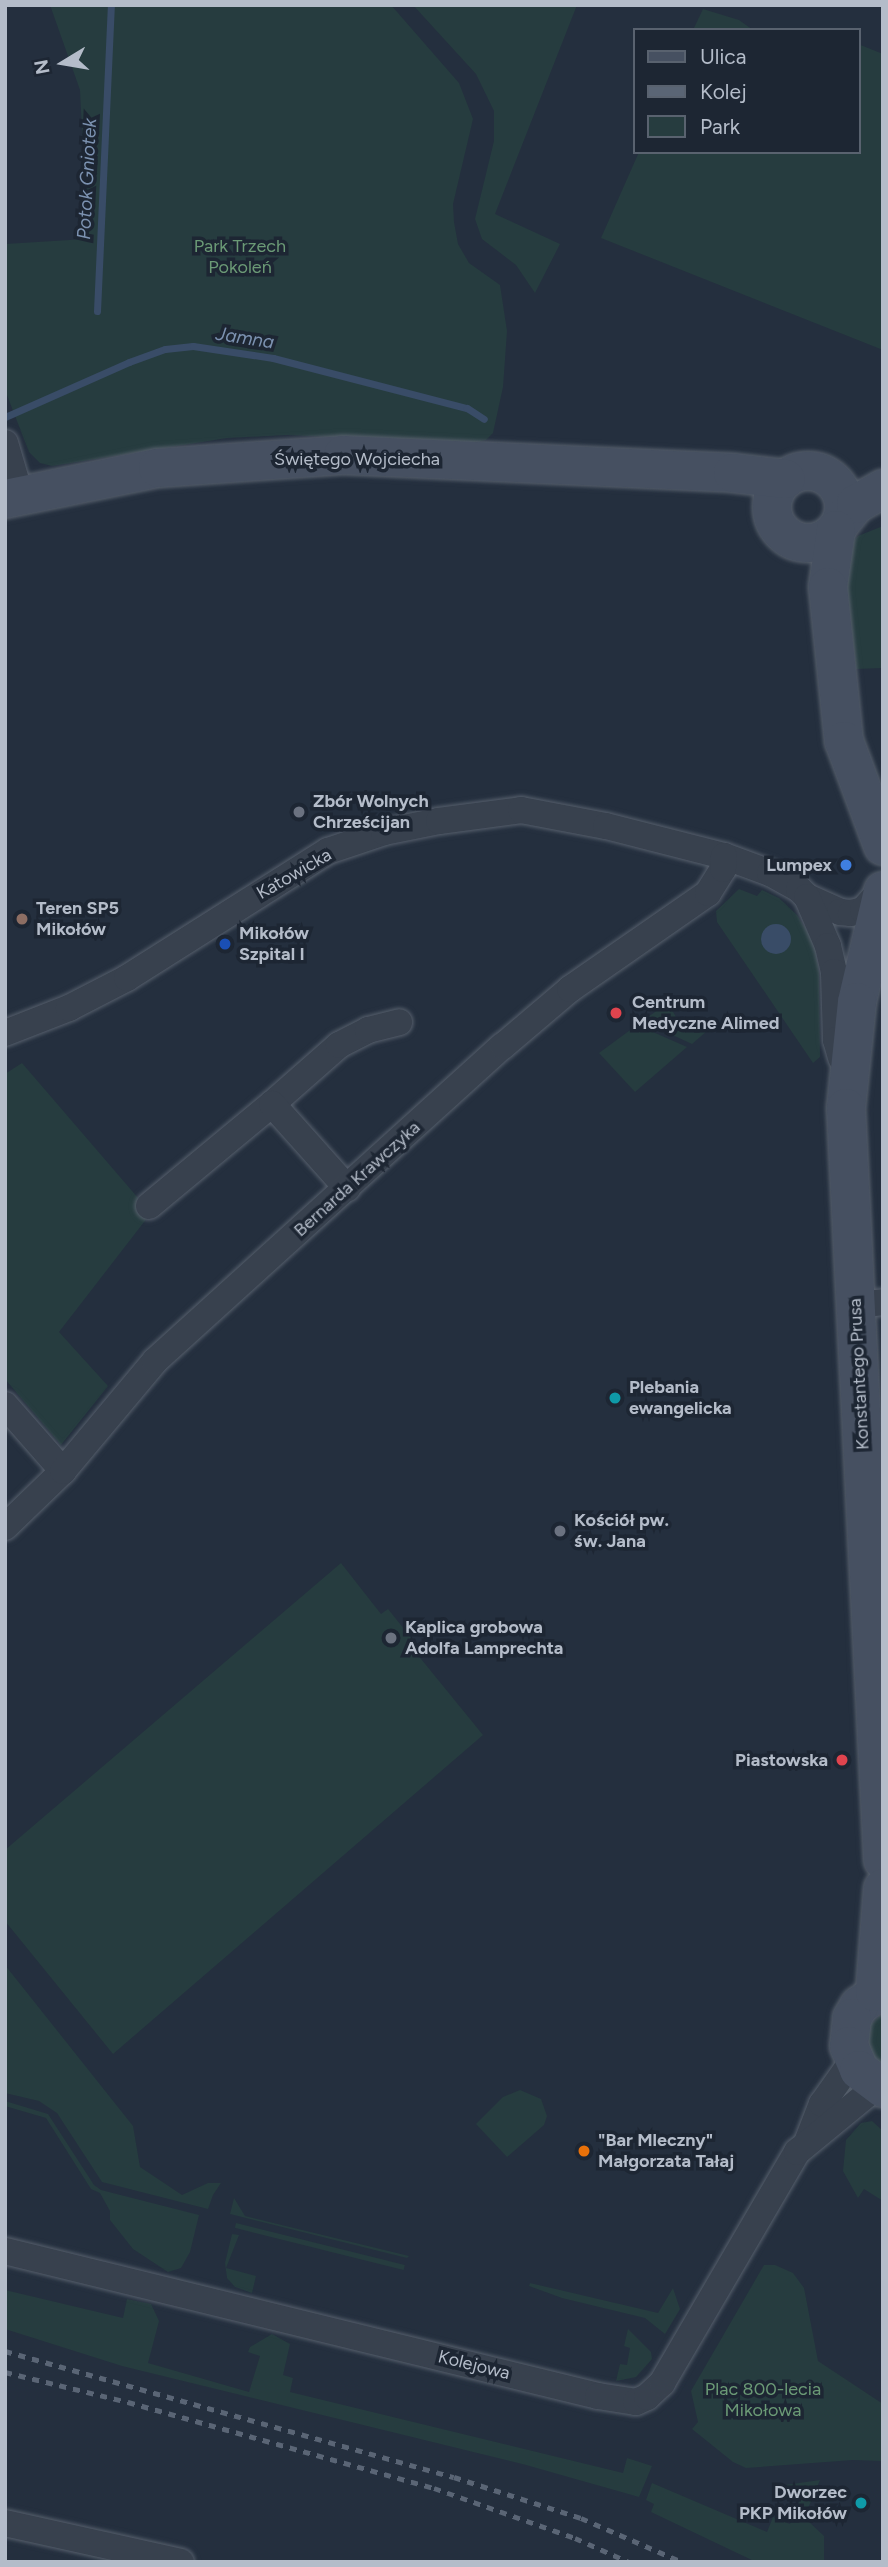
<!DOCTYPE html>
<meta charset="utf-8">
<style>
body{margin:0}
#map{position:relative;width:888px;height:2567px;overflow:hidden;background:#242f3e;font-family:Figtree,sans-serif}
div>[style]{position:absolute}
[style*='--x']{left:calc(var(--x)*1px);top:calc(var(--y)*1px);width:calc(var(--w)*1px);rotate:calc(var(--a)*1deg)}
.green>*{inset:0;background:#263c3f;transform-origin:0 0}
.water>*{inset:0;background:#394c67}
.round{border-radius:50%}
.stream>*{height:7px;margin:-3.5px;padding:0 3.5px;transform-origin:3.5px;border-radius:3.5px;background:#394c67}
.roads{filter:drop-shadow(0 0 2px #565f6c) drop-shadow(0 0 2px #565f6c)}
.street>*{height:26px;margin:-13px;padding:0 13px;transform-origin:13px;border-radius:13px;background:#38414e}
.secondary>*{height:38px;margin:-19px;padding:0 19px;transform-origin:19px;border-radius:19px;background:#465061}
.secondary>.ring{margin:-19px;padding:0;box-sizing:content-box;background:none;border:38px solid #465061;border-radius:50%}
.rail>*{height:5px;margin-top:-2.5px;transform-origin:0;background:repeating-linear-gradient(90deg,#5a6575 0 7px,transparent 0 14px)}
.dots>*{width:19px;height:19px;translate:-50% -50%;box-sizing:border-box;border:4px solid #1d2633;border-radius:50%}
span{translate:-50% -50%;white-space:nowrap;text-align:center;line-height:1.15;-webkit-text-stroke:7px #1d2633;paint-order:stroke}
.park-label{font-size:18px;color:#6b9a76}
.street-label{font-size:18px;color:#b4bcc9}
.poi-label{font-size:18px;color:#b4bcc9;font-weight:700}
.left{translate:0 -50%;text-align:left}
.right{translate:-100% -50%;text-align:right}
.water-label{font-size:19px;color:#7c92b1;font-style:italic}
.frame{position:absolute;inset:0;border:7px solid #b4bcc9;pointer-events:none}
.legend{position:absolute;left:633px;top:28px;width:228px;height:126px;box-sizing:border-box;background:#1d2633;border:2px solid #59626f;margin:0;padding:9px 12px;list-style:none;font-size:21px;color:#b4bcc9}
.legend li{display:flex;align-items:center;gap:14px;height:35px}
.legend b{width:35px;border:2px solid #59626f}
.north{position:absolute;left:28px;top:28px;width:70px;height:70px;-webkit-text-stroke:5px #1d2633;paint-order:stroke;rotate:259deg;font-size:19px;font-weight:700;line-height:28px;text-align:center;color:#b4bcc9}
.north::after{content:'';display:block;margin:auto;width:24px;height:32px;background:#b4bcc9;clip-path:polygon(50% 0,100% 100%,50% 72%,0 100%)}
</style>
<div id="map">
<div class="green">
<div style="clip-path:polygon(50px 5px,391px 5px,459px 83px,473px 119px,453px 204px,454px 222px,458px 244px,469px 263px,500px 285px,507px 331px,503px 387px,493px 433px,486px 440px,471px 443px,287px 435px,227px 438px,52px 466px,40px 463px,29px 452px,5px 390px,5px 244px,86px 239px,87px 234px,80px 90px)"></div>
<div style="clip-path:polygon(413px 5px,577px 5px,495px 214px,560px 244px,535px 293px,516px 265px,482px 239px,475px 219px,494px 141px,494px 111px,476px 74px)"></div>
<div style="clip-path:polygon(703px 9px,739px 20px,753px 30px,693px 30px)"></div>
<div style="clip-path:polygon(858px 44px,883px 54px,883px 350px,601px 238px,639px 152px,858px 152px)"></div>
<div style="clip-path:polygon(883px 526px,883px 668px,856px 669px,845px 569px,847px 548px,858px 536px)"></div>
<div style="clip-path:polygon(739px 889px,757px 896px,762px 890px,779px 898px,797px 915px,814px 942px,819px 971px,820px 1057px,813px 1063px,717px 922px,716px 911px)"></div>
<div style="clip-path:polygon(668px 1003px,676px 1017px,688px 1027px,699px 1031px,712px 1021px,715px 1024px,692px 1044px,642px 1021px)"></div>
<div style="clip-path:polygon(637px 1025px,687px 1047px,635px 1092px,599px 1053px)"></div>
<div style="clip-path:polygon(22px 1063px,151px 1213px,59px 1332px,108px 1386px,61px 1445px,5px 1379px,5px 1074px)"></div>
<div style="clip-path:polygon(341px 1563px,381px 1614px,388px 1609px,421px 1650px,417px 1654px,483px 1735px,113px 2054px,5px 1921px,5px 1850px)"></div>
<div style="clip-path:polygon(5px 1965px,133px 2126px,140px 2167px,182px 2195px,208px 2183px,221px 2183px,213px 2195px,208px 2209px,102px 2182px,57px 2113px,39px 2101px,5px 2093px)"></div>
<div style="clip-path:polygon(883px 2013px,883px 2069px,870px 2056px,867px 2035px,871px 2024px)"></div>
<div style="clip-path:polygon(520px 2090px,541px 2099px,547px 2116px,544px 2125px,507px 2157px,476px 2124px,503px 2097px)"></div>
<div style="clip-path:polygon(5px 2101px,48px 2114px,94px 2185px,101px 2190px,199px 2215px,190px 2252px,181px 2268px,168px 2272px,133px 2249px,110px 2220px,110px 2211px,100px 2193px,91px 2189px,46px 2118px,5px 2106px)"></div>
<div style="clip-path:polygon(872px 2121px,883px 2131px,883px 2201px,864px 2189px,858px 2198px,843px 2171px,846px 2140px,861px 2123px)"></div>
<div style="clip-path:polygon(234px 2198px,245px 2216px,409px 2256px,407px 2258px,230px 2214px)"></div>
<div style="left:236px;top:2223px;width:174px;height:5px;rotate:14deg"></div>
<div style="clip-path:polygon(232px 2234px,239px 2235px,226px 2268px,256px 2276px,252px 2293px,235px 2287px,227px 2278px,225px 2263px)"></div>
<div style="clip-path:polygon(764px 2265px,775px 2265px,793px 2273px,804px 2288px,818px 2361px,883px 2404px,883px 2461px,853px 2460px,746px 2468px,733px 2462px,692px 2429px,698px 2422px,691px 2391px)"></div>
<div style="clip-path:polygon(530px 2283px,658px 2313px,673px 2288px,680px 2309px,665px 2334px,645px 2318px,562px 2298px,529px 2286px)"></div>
<div style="clip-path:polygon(5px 2290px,123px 2318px,127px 2299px,151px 2304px,159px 2321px,148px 2363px,249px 2392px,260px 2356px,248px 2352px,250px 2347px,272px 2334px,290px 2344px,283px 2375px,293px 2378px,290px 2392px,623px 2473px,627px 2458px,652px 2466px,639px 2497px,526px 2465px,122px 2366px,5px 2329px)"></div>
<div style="clip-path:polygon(628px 2329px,651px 2352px,652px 2359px,636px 2377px,616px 2381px,620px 2364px,627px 2365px,630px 2348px,624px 2346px)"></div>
<div style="clip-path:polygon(820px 2480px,806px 2513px,808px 2521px,824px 2536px,824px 2562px,756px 2562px,651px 2512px,654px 2504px,646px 2500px,652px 2483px,767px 2532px,773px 2517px,790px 2524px,803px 2493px,785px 2485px)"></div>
</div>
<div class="water">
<div class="round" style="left:761px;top:924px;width:30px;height:30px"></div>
</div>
<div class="stream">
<div style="--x:97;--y:311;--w:306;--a:-87.4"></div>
<div style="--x:5;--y:417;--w:136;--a:-23.9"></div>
<div style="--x:129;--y:362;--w:38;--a:-20"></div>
<div style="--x:165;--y:349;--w:28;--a:-6"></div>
<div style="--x:193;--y:346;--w:81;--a:8.5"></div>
<div style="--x:273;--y:358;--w:200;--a:14.5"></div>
<div style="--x:467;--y:408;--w:20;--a:33"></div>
</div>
<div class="roads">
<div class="street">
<div style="--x:5;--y:443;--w:53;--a:73.6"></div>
<div style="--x:807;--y:897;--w:36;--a:24"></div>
<div style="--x:840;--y:912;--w:11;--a:5"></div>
<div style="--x:851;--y:913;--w:12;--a:-14"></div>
<div style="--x:863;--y:910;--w:30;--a:-48"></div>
<div style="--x:5;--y:1033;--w:69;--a:-21.3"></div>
<div style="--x:69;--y:1008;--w:65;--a:-27.3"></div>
<div style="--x:127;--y:978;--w:238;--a:-32.3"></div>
<div style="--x:328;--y:851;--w:59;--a:-18.7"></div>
<div style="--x:384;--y:832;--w:56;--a:-11.3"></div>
<div style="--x:439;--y:821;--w:83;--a:-7.6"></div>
<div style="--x:521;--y:810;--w:86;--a:10.7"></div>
<div style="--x:606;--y:826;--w:122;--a:14.3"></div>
<div style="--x:724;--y:856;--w:49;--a:20.3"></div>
<div style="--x:770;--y:873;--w:33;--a:29"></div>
<div style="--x:799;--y:889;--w:11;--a:45"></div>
<div style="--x:807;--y:897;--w:53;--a:66.8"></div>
<div style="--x:828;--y:946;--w:27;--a:77"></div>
<div style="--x:834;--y:972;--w:68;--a:88.3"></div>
<div style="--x:836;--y:1040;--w:19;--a:74"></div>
<div style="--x:272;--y:1104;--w:89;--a:-41.4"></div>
<div style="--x:339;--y:1045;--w:33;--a:-27"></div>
<div style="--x:368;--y:1030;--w:32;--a:-14"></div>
<div style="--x:149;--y:1206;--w:160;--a:-39.7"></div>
<div style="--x:272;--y:1104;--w:113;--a:48.2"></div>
<div style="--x:856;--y:1305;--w:27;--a:-6"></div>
<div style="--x:5;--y:1405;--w:88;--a:48.7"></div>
<div style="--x:5;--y:1527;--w:81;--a:-44"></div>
<div style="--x:63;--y:1471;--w:143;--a:-50.1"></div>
<div style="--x:155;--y:1361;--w:469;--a:-42.2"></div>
<div style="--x:503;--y:1046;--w:88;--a:-40.4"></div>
<div style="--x:570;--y:989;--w:168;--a:-34.8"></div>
<div style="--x:708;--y:893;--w:28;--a:-58"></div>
<div style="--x:723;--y:869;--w:13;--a:-86"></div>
<div style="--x:808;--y:2140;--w:39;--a:-69"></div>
<div style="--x:822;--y:2104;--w:54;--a:-54.8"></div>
<div style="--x:5;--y:2251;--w:610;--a:13.74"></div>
<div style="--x:598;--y:2396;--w:38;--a:9"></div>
<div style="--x:636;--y:2402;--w:12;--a:-24"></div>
<div style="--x:647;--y:2397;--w:21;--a:-43"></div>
<div style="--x:662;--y:2383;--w:268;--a:-59.7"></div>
<div style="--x:797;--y:2152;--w:104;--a:-39.5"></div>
<div style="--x:5;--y:2523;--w:180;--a:12.5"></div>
</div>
<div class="secondary">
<div class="ring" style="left:772px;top:471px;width:34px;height:34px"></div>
<div style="--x:5;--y:499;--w:156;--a:-11.5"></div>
<div style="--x:158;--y:468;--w:185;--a:-4"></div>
<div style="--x:343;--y:455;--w:390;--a:2.6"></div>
<div style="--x:733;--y:473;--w:53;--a:6.5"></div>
<div style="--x:842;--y:521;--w:22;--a:-51"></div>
<div style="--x:856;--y:504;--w:31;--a:-29"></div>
<div style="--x:836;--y:530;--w:58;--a:98"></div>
<div style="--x:828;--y:587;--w:155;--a:84.1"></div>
<div style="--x:844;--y:741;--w:112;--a:69.6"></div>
<div style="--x:883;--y:891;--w:114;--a:103.2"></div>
<div style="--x:857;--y:1002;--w:107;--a:95.9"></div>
<div style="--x:846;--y:1108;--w:753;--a:87.18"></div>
<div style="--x:883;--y:1989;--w:29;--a:145"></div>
<div style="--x:859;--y:2006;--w:14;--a:120"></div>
<div style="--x:852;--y:2018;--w:28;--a:96"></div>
<div style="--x:849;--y:2046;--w:26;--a:67"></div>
<div style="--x:859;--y:2070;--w:30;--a:37"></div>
<div style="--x:875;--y:1992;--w:104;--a:-85.6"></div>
</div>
</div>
<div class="rail">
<div style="--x:5;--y:2351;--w:466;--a:15.7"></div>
<div style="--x:454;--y:2477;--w:133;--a:17.9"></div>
<div style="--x:581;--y:2518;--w:110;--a:23.5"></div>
<div style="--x:5;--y:2372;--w:127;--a:13.7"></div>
<div style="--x:128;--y:2402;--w:318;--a:15.7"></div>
<div style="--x:434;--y:2488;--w:150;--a:19.5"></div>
<div style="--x:575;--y:2538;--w:59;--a:24"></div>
</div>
<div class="dots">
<div style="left:299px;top:812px;background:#6b7280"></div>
<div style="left:846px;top:865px;background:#3f7fe0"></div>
<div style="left:22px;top:919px;background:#8d6e63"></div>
<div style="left:225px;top:944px;background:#1a4fb4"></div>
<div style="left:616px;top:1013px;background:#e0444e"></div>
<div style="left:615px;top:1398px;background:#0f9aa8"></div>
<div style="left:560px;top:1531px;background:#6b7280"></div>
<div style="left:391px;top:1638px;background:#6b7280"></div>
<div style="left:842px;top:1760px;background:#e0444e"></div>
<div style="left:584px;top:2151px;background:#e8710a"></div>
<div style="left:861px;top:2503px;background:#0f9aa8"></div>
</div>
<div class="park-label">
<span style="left:240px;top:257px">Park Trzech<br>Pokoleń</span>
<span style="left:763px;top:2400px">Plac 800-lecia<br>Mikołowa</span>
</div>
<div class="street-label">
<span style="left:357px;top:459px">Świętego Wojciecha</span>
<span style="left:294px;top:874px;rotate:-30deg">Katowicka</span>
<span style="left:357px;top:1179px;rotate:-42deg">Bernarda Krawczyka</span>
<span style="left:859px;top:1374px;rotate:-93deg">Konstantego Prusa</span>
<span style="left:474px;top:2365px;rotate:14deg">Kolejowa</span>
</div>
<div class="poi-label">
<span class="left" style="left:313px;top:812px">Zbór Wolnych<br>Chrześcijan</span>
<span class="right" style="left:832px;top:865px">Lumpex</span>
<span class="left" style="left:36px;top:919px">Teren SP5<br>Mikołów</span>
<span class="left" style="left:239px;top:944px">Mikołów<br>Szpital I</span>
<span class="left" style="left:632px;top:1013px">Centrum<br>Medyczne Alimed</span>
<span class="left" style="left:629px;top:1398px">Plebania<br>ewangelicka</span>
<span class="left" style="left:574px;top:1531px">Kościół pw.<br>św. Jana</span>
<span class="left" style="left:405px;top:1638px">Kaplica grobowa<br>Adolfa Lamprechta</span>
<span class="right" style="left:828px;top:1760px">Piastowska</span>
<span class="left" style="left:598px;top:2151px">"Bar Mleczny"<br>Małgorzata Tałaj</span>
<span class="right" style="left:847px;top:2503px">Dworzec<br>PKP Mikołów</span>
</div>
<div class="water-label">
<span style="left:87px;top:179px;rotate:-87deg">Potok Gniotek</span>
<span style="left:245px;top:338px;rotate:9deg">Jamna</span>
</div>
<div class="frame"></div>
<ul class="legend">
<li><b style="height:9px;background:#465061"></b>Ulica</li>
<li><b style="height:9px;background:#5a6575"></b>Kolej</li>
<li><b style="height:19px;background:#263c3f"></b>Park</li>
</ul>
<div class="north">N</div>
</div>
